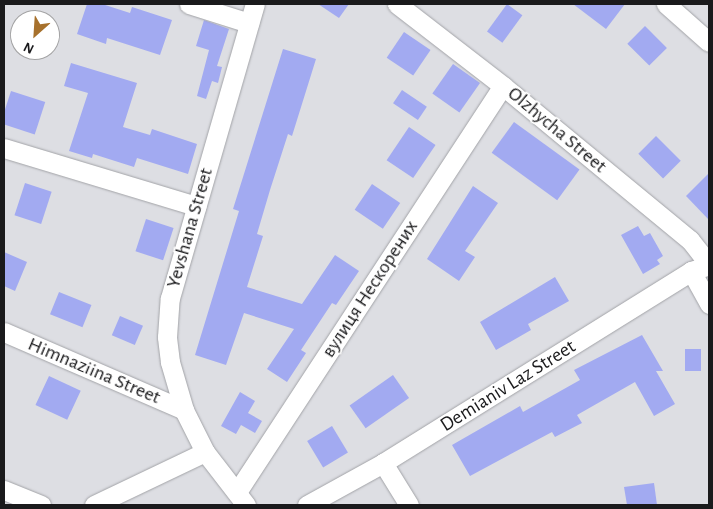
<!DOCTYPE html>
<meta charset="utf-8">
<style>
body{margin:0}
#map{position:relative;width:713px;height:509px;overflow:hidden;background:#dddee3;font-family:"Alegreya Sans",sans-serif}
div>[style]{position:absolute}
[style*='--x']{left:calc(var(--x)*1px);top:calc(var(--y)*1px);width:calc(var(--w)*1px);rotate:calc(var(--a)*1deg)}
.building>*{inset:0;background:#a2aaf1;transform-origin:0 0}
.roads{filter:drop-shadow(0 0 1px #a2a3a7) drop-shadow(0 0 1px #a2a3a7)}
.street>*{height:19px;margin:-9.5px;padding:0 9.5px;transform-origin:9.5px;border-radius:9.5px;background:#fff}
span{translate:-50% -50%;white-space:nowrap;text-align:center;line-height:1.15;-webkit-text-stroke:4px #fff;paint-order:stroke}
.street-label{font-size:20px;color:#1a1a1c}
.frame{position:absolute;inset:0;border:5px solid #1a1a1c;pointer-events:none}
.north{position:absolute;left:10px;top:10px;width:50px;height:50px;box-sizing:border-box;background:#fff;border:1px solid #a3a3a4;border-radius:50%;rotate:206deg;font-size:14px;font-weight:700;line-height:20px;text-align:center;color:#1a1a1c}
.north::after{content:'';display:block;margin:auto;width:18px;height:22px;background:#a7712c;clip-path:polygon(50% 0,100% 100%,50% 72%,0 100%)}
</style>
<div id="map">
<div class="building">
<div style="clip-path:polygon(87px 4px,102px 4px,130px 13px,132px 7px,172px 20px,160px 55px,107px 38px,106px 44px,77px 34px)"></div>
<div style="clip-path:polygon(318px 4px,349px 4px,339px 18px)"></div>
<div style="left:507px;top:4px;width:19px;height:34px;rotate:36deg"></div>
<div style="clip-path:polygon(573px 4px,625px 4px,606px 29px)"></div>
<div style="clip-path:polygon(204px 20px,229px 29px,217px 66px,222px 67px,218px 83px,212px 81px,206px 99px,197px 96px,209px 50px,196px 46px)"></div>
<div style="left:645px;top:26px;width:31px;height:25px;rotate:45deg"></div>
<div style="left:404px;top:32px;width:32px;height:31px;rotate:34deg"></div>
<div style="clip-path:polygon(283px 49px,316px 59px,292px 136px,288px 134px,270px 190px,257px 234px,263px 236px,247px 287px,302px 304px,335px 255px,359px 271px,336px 305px,332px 303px,301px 350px,306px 353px,287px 382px,267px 369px,294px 329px,244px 313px,226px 365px,195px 355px,239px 211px,233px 209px)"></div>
<div style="clip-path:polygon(71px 63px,137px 83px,123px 127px,150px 135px,152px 129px,197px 144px,188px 174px,137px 158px,134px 167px,93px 154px,92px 158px,69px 151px,88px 93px,64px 86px)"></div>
<div style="left:453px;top:64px;width:33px;height:36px;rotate:35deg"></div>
<div style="left:402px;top:90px;width:30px;height:16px;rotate:34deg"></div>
<div style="left:11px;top:91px;width:36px;height:34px;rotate:18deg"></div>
<div style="left:514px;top:122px;width:81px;height:38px;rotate:36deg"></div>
<div style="left:409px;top:127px;width:32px;height:40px;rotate:34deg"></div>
<div style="left:656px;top:136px;width:35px;height:25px;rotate:45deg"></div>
<div style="clip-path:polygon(709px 173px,709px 220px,686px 196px)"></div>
<div style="left:25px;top:183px;width:28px;height:34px;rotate:18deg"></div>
<div style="left:372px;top:184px;width:34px;height:31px;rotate:34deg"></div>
<div style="clip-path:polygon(473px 186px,498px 203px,465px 251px,475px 257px,459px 281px,427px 259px)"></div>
<div style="left:146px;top:219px;width:29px;height:34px;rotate:18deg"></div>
<div style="clip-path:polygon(638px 226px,644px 236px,650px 233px,663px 256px,657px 260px,660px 264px,643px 274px,621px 235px)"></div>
<div style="clip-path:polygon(4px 252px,27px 262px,15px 291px,4px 286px)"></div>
<div style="clip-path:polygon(555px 277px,569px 301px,528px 324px,531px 330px,496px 350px,480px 322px)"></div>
<div style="left:59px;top:292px;width:35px;height:24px;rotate:22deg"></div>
<div style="left:120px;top:316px;width:25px;height:21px;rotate:23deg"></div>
<div style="clip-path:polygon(642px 335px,663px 371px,656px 371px,675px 404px,654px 416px,635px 382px,577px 415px,582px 423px,555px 437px,552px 432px,470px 476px,452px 445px,520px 406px,523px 412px,580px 380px,574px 370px)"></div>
<div style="left:685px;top:349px;width:16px;height:22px"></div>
<div style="left:393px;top:375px;width:28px;height:53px;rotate:55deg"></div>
<div style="left:49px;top:376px;width:35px;height:32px;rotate:25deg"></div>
<div style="clip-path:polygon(240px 392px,255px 401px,248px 413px,262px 421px,255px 433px,241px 425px,236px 434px,221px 426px)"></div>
<div style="left:332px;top:426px;width:31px;height:29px;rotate:59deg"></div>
<div style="clip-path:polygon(654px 483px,657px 505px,627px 505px,624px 487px)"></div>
</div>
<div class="roads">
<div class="street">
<div style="--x:189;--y:4;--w:63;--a:17.6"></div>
<div style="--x:397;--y:4;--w:134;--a:37.7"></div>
<div style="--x:503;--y:86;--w:242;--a:39.5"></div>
<div style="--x:690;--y:240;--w:31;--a:52"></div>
<div style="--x:666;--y:4;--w:57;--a:41.5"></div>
<div style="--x:4;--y:148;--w:201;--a:16.8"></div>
<div style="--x:691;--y:271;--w:38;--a:61"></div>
<div style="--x:4;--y:332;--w:196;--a:23.4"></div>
<div style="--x:383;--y:463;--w:49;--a:58.2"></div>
<div style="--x:4;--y:490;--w:40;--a:22"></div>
<div style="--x:237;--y:492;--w:485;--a:-56.8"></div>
<div style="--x:94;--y:505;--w:123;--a:-25.5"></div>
<div style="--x:246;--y:505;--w:67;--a:-127.7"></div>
<div style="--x:205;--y:452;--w:47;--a:-116.6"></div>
<div style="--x:184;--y:410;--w:50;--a:-106.3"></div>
<div style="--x:170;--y:362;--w:25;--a:-97"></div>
<div style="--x:167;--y:337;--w:39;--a:-86"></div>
<div style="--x:170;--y:298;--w:306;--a:-73.9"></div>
<div style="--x:307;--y:505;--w:87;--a:-28.9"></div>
<div style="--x:383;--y:463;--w:363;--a:-31.9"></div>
<div style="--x:691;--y:271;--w:19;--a:-18"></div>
</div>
</div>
<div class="street-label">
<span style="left:557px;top:130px;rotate:40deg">Olzhycha Street</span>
<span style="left:190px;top:228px;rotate:-74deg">Yevshana Street</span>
<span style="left:370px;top:289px;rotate:-57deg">вулиця Нескорених</span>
<span style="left:94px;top:371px;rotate:23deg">Himnaziina Street</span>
<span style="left:508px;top:386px;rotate:-32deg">Demianiv Laz Street</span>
</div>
<div class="frame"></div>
<div class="north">N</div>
</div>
